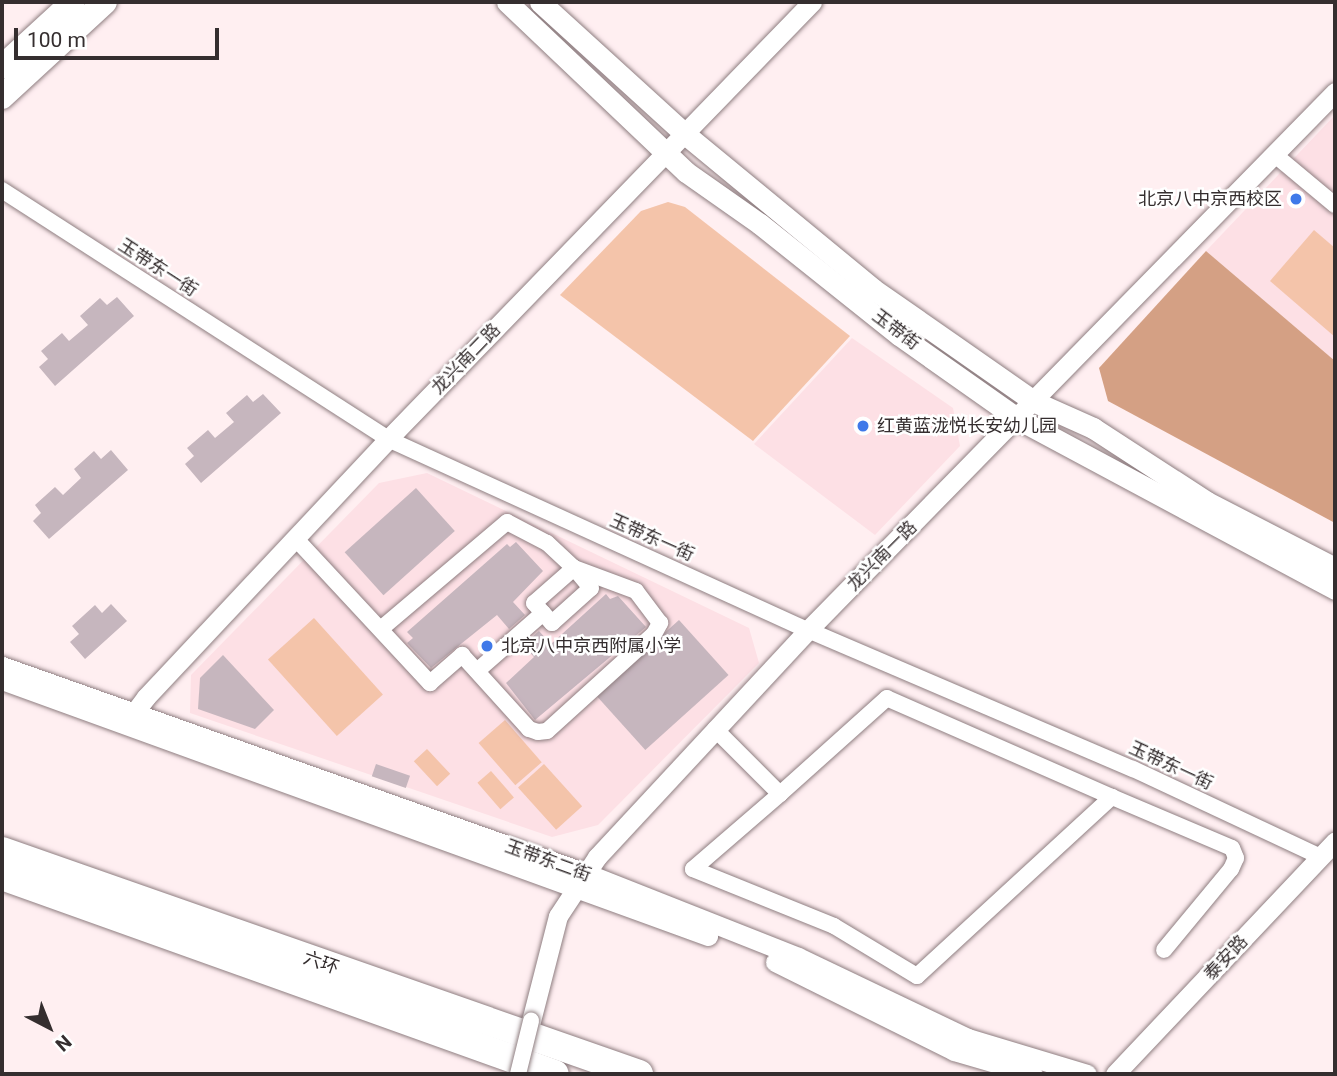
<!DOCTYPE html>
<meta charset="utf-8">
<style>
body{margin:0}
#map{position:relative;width:1337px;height:1076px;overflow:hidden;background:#ffeff1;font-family:Roboto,"Noto Sans SC",sans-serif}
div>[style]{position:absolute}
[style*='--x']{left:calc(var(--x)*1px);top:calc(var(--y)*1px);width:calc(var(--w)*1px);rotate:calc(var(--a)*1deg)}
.built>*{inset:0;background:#fde0e5}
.green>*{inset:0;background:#f4c4aa;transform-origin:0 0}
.forest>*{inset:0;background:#d4a084}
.building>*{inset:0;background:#c6b6be;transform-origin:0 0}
.roads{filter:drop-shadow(0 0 2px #8f7e81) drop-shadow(0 0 2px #8f7e81)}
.minor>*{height:16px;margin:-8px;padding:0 8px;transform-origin:8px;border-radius:8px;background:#fff}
.tertiary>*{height:19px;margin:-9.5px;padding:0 9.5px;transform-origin:9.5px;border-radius:9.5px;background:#fff}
.secondary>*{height:21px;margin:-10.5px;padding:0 10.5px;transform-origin:10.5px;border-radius:10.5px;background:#fff}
.primary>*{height:24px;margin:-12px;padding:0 12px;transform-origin:12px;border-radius:12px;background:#fff}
.motorway>*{height:28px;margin:-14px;padding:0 14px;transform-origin:14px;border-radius:14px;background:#fff}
.bridges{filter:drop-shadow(0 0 2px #8f7e81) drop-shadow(0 0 2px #8f7e81)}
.minor-bridge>*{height:16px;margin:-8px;padding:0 8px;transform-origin:8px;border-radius:8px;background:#fff}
.dots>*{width:19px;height:19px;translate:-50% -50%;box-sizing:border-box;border:4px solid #fff;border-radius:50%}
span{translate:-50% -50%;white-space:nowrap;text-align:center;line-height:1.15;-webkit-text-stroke:5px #fff;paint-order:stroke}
.poi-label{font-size:18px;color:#352e2f}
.right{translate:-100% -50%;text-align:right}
.left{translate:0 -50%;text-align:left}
.street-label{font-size:18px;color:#352e2f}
.frame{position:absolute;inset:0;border:4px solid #352e2f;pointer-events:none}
.north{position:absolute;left:14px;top:992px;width:70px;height:70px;-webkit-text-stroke:5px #fff;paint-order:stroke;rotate:138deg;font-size:19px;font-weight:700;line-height:28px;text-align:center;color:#352e2f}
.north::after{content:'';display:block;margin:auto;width:24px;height:32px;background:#352e2f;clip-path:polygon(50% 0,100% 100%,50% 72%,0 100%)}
.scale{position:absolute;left:14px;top:28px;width:205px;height:32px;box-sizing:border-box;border:4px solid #352e2f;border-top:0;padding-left:9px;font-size:21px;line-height:24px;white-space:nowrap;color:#352e2f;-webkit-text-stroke:5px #fff;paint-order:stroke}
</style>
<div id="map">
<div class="built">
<div style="clip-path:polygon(1335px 115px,1335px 361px,1206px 251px)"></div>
<div style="clip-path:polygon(852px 338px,953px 408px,960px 446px,875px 535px,754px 444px)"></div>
<div style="clip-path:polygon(427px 473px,749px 628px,759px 663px,598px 825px,552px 837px,190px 713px,191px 675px,379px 483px)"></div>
</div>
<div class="green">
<div style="clip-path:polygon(668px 202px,685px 207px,850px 336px,753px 441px,560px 295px,641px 211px)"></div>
<div style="clip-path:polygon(1314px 230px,1335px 248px,1335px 337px,1270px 281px)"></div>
<div style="left:314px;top:618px;width:103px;height:62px;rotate:48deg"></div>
<div style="left:505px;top:720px;width:56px;height:35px;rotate:49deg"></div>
<div style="left:427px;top:749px;width:34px;height:18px;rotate:47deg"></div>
<div style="left:544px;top:764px;width:57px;height:35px;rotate:48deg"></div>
<div style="left:491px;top:771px;width:35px;height:18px;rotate:49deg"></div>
</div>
<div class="forest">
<div style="clip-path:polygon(1206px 251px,1335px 361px,1335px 523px,1108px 401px,1099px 368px)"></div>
</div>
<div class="building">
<div style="clip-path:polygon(117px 297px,134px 316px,55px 386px,39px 367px,48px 359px,41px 351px,62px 333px,69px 341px,88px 325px,80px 316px,100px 298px,107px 305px)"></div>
<div style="clip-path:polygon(263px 394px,281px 413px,201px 483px,185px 464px,194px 456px,187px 448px,208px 430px,215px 438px,234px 422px,226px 413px,247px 395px,253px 402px)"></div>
<div style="clip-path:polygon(111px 450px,128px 470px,49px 539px,33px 521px,41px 513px,35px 505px,55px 487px,63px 495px,81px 478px,74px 469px,94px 451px,101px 459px)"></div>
<div style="left:416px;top:488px;width:58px;height:96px;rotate:48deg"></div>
<div style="clip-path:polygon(516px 542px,543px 571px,513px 602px,525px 615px,509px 629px,497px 615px,431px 668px,407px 643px,413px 638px,407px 632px,507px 544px,510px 547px)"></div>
<div style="clip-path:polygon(606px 594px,610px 599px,618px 596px,646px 627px,535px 720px,506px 683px,534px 657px,523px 645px,539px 631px,551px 644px)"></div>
<div style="clip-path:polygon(111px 604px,127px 621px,85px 659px,70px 642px,79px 634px,72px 626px,95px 605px,102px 613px)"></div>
<div style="left:679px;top:620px;width:74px;height:112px;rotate:48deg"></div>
<div style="clip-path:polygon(223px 655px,274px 710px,255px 729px,198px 709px,200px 678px)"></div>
<div style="left:376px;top:764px;width:36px;height:13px;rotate:19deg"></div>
</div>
<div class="roads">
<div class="minor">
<div style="--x:1275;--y:155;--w:78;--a:39.8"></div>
<div style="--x:2;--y:190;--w:459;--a:32.8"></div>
<div style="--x:388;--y:439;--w:461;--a:24.5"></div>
<div style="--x:808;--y:630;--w:353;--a:23.2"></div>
<div style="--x:1133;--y:769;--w:208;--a:25.1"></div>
<div style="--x:296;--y:539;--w:197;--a:47.1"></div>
<div style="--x:430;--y:683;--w:43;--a:-41.2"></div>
<div style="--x:462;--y:655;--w:100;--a:47.8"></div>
<div style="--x:529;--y:729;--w:9;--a:18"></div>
<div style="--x:538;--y:732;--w:9;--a:-6"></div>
<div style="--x:547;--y:731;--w:144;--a:-42.2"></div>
<div style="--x:654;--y:634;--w:13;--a:-61"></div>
<div style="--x:660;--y:623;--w:40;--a:-127"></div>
<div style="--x:636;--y:591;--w:66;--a:-159.6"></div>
<div style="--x:574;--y:568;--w:53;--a:138.8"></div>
<div style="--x:534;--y:603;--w:27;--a:48"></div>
<div style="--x:552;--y:623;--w:52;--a:-41.9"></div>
<div style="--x:591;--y:588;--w:26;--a:-130"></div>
<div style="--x:574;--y:568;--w:37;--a:-137"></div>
<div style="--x:547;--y:543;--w:45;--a:-152.3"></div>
<div style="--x:507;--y:522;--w:165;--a:139.7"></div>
<div style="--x:477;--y:671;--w:88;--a:-41.3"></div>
<div style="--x:715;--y:729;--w:92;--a:45"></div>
<div style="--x:780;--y:794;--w:115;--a:139.2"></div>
<div style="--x:693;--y:869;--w:152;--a:22"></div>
<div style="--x:834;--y:926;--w:97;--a:31.1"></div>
<div style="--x:917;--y:976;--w:265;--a:-42.6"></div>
<div style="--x:1112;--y:797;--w:246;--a:-156.3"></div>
<div style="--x:887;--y:698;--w:144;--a:138.1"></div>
<div style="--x:1112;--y:797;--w:130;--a:23"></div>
<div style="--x:1232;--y:848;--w:11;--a:68"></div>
<div style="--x:1236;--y:858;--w:12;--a:114"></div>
<div style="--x:1231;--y:869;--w:105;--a:129.6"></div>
</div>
<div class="tertiary">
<div style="--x:2;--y:666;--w:620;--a:19.52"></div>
<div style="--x:586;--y:873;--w:228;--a:21.6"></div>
<div style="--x:798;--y:957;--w:188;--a:25.5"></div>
<div style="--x:968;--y:1038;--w:124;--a:16.8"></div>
<div style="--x:2;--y:680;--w:751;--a:19.93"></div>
<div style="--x:128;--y:721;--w:30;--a:-53"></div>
<div style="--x:146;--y:697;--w:354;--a:-46.8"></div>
<div style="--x:388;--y:439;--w:609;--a:-45.87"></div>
<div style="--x:775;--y:962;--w:200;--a:26.4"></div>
<div style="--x:954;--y:1051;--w:82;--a:16.2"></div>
<div style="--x:531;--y:1021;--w:108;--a:-75.6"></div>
<div style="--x:558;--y:916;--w:71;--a:-56.5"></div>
<div style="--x:597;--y:857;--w:310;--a:-47.1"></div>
<div style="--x:808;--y:630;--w:753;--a:-45.59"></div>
<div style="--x:1115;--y:1074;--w:320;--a:-46.6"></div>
</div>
<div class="secondary">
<div style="--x:507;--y:2;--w:247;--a:43.5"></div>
<div style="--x:686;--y:172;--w:90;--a:35.1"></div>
<div style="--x:760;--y:224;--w:178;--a:38.6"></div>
<div style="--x:899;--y:335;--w:146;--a:35.2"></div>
<div style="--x:1018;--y:419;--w:360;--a:28.2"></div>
<div style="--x:540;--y:2;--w:196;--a:42.3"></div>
<div style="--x:685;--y:134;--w:244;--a:39.5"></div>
<div style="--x:873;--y:289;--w:198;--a:34.9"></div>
<div style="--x:1035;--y:402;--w:64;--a:24.1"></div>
<div style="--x:1093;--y:428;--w:136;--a:33"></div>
<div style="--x:1207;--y:502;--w:144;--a:27.3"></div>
</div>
<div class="primary">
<div style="--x:2;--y:67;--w:96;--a:-42.5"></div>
<div style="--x:2;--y:97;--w:140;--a:-42.7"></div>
</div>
<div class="motorway">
<div style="--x:2;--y:851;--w:675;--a:19.29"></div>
<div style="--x:2;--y:876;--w:587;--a:19.7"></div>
</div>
</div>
<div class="bridges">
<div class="minor-bridge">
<div style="--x:518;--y:1074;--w:55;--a:-76.2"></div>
</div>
</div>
<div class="dots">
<div style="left:1296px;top:199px;background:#3f79e9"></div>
<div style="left:863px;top:426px;background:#3f79e9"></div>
<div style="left:487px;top:646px;background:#3f79e9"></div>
</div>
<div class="poi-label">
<span class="right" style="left:1282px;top:199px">北京八中京西校区</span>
<span class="left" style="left:877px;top:426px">红黄蓝泷悦长安幼儿园</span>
<span class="left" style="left:501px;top:646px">北京八中京西附属小学</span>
</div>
<div class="street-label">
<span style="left:158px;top:268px;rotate:33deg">玉带东一街</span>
<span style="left:896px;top:330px;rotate:37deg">玉带街</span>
<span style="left:466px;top:359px;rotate:-46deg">龙兴南二路</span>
<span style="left:652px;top:538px;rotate:24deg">玉带东一街</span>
<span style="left:882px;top:556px;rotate:-45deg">龙兴南一路</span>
<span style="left:1171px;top:766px;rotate:25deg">玉带东一街</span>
<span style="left:548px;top:861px;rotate:20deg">玉带东二街</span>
<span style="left:1226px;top:958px;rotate:-47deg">泰安路</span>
<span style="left:321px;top:963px;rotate:19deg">六环</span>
</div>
<div class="frame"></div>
<div class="north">N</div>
<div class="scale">100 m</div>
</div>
